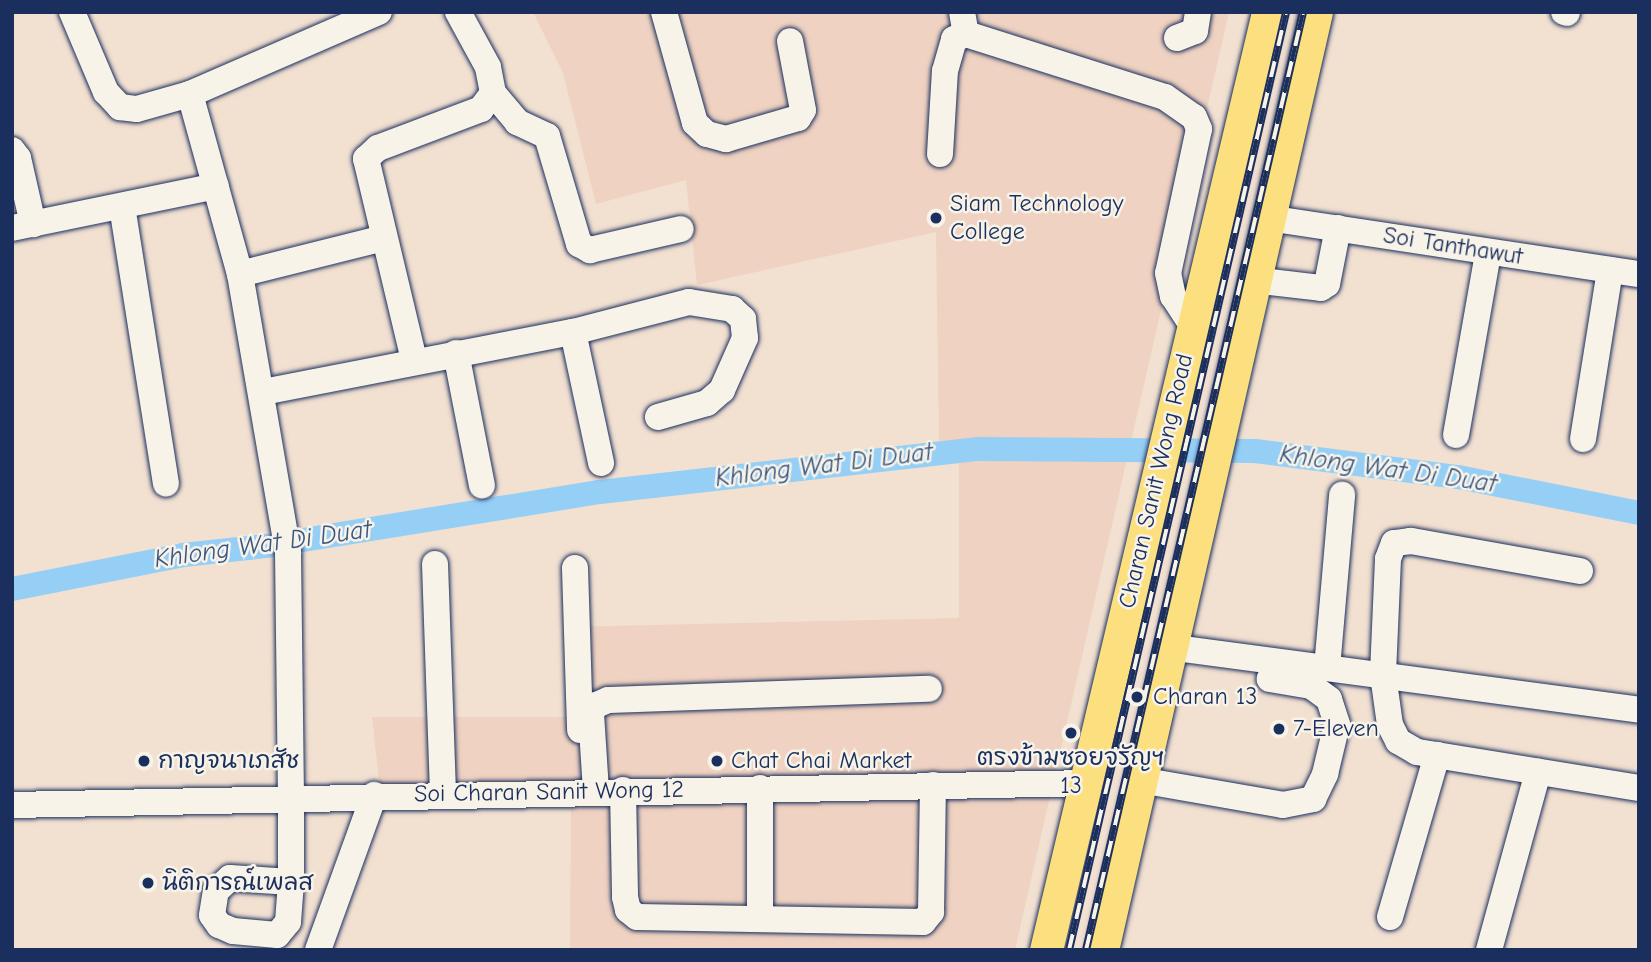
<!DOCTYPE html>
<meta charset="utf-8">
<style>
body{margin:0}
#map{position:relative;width:1651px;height:962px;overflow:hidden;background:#f2e0d1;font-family:"Comic Neue","Playpen Sans Thai",sans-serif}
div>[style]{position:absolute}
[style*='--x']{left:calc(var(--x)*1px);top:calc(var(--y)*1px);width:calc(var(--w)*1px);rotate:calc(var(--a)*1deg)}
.built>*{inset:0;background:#efd2c1}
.canal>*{height:24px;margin:-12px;padding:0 12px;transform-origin:12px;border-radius:12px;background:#95cff5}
.roads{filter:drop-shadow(0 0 2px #1b2f5e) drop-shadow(0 0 2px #1b2f5e)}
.minor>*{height:26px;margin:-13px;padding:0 13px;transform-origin:13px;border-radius:13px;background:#f7f3e8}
.major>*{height:33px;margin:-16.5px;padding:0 16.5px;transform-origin:16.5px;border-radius:16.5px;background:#fce080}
.rail>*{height:8px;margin-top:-4px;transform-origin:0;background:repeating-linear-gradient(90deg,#f7f3e8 0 16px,#1b2f5e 0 32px);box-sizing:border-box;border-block:2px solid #1b2f5e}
.dots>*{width:19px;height:19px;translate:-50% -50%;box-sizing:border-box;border:4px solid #f7f3e8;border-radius:50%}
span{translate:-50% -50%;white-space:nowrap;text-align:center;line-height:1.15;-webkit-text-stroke:5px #f7f3e8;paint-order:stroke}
.poi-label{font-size:24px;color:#1b2f5e}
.left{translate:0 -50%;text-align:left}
.street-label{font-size:24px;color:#1b2f5e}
.water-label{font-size:26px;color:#3a5784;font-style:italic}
.frame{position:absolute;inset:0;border:14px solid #1b2f5e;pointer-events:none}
</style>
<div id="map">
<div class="built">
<div style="clip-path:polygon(533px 12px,1229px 12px,1015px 950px,570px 950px,571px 805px,382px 807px,372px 717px,568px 717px,568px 627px,959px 618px,959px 440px,939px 441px,936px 232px,697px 285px,686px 180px,596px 204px,563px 73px)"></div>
</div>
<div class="canal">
<div style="--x:12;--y:589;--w:174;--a:-11.2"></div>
<div style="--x:183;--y:555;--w:83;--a:-6.2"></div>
<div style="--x:266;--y:546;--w:338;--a:-9.2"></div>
<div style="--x:600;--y:492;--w:381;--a:-6.5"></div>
<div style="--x:979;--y:449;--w:276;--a:0.4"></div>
<div style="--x:1255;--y:451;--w:205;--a:7.3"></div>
<div style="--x:1458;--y:477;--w:185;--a:11.2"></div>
</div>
<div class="roads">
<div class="minor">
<div style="--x:72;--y:12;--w:87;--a:67"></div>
<div style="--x:106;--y:92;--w:21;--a:47"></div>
<div style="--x:120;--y:107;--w:17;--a:7"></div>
<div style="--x:137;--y:109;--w:55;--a:-15.8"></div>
<div style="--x:190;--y:94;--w:206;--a:-23.5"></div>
<div style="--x:664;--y:12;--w:115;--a:74.4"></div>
<div style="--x:695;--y:123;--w:16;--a:43"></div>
<div style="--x:707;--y:134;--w:20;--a:15"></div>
<div style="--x:726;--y:139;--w:75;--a:-16.3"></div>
<div style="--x:798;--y:118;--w:9;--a:-58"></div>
<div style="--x:803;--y:110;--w:70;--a:-100.7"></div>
<div style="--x:962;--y:12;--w:22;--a:80"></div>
<div style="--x:966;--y:34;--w:209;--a:17.6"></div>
<div style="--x:1165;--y:97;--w:35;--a:35"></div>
<div style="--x:1194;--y:117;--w:13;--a:67"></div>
<div style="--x:1199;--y:129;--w:147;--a:102.1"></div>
<div style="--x:1168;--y:273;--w:24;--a:78"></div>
<div style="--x:1173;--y:296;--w:37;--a:57"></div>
<div style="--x:1564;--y:12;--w:3;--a:18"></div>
<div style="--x:1177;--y:38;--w:19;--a:-21"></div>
<div style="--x:1195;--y:31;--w:19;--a:-81"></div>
<div style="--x:493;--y:93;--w:38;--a:50"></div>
<div style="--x:517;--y:122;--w:33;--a:25"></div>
<div style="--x:547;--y:136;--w:113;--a:73.5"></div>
<div style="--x:579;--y:244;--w:13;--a:29"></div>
<div style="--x:590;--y:250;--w:93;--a:-13"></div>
<div style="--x:190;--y:94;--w:187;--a:74.5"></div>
<div style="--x:240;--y:274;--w:282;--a:80.2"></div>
<div style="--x:288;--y:552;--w:244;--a:89.3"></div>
<div style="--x:291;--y:796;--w:86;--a:90"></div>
<div style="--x:291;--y:882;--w:40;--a:94.3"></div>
<div style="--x:288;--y:922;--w:17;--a:130"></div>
<div style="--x:277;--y:935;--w:44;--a:-174.8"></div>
<div style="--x:233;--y:931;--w:15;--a:-157"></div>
<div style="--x:219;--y:925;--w:12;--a:-125"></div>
<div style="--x:212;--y:915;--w:24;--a:-81"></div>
<div style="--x:216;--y:891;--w:19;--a:-43"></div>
<div style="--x:230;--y:878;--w:61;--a:3.8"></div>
<div style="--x:12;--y:150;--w:10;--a:53"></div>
<div style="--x:18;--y:158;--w:68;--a:77.2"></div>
<div style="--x:940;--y:154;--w:83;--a:-86.6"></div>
<div style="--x:945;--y:71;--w:33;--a:-74"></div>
<div style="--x:954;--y:39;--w:13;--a:-23"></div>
<div style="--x:122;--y:206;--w:281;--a:81"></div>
<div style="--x:1268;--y:218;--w:375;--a:8.6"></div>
<div style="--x:12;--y:228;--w:208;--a:-11.6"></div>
<div style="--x:240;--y:274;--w:147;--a:-14.1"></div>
<div style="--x:1253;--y:280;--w:68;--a:6.7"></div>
<div style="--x:1321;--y:288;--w:7;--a:-34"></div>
<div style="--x:1327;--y:284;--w:57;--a:-78.9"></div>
<div style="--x:573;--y:332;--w:134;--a:77.9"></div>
<div style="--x:456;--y:353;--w:135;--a:78.9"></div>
<div style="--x:414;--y:360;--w:207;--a:-103.4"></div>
<div style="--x:366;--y:159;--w:16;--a:-43"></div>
<div style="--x:378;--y:148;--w:110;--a:-20.7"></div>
<div style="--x:481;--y:109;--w:20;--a:-53"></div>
<div style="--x:493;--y:93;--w:26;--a:-101"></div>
<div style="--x:488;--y:67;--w:63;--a:-118.6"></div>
<div style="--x:263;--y:392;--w:316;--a:-11"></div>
<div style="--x:573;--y:332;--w:120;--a:-14.5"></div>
<div style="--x:689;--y:302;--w:44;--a:9.2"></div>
<div style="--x:732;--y:309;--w:15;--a:42"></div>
<div style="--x:743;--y:319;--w:19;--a:84"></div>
<div style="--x:745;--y:338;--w:57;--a:113.9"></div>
<div style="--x:722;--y:390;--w:20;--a:139"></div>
<div style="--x:707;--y:403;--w:51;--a:164.1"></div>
<div style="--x:1456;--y:435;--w:185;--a:-80"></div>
<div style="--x:1583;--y:439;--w:171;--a:-80.9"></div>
<div style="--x:435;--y:564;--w:230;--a:88"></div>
<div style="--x:575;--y:568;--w:162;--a:88.2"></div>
<div style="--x:1580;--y:571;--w:172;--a:-169.9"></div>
<div style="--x:1411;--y:541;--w:17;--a:173"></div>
<div style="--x:1394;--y:543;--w:17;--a:111"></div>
<div style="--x:1388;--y:559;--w:116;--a:92.5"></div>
<div style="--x:1383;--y:675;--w:50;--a:82"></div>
<div style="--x:1390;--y:725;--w:18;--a:63"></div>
<div style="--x:1398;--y:741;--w:22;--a:30"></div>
<div style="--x:1417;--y:752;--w:225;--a:9.2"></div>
<div style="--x:1169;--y:647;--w:474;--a:7.6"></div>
<div style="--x:1327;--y:668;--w:174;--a:-85"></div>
<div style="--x:1140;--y:780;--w:145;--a:9.9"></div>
<div style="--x:1283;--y:805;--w:31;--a:-11"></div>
<div style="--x:1313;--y:799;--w:28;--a:-64"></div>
<div style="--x:1325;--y:774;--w:51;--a:-76.5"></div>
<div style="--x:1337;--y:724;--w:26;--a:-108"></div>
<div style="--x:1329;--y:699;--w:22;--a:-144"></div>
<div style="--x:1311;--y:686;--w:42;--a:-170.3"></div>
<div style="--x:623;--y:790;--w:107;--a:88.9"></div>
<div style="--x:625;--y:897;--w:13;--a:77"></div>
<div style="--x:628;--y:910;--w:11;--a:38"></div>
<div style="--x:637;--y:917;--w:286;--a:1"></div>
<div style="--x:923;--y:922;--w:13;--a:-51"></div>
<div style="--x:931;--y:912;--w:127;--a:-89.1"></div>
<div style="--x:596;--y:791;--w:77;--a:-93.7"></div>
<div style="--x:591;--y:714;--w:9;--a:-69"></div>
<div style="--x:594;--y:706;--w:15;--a:-23"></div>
<div style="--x:608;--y:700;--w:321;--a:-2"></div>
<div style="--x:12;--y:805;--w:1074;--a:-1.17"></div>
<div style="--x:1390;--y:917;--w:169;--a:-73.8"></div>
<div style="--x:760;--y:919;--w:131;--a:-90"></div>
<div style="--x:318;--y:950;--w:165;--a:-70.1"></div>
<div style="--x:1489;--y:950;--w:185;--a:-74.6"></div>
</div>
<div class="major">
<div style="--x:1046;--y:950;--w:964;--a:-76.68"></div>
<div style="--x:1102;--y:950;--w:962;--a:-77.15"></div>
</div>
</div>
<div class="rail">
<div style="--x:1069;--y:950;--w:963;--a:-76.97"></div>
<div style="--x:1086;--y:950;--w:963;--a:-76.97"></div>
</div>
<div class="dots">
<div style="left:936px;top:218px;background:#1b2f5e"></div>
<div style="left:1137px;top:697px;background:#1b2f5e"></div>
<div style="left:1279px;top:729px;background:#1b2f5e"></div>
<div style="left:1071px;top:733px;background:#1b2f5e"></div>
<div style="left:144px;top:761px;background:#1b2f5e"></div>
<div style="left:717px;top:761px;background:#1b2f5e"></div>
<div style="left:148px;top:883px;background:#1b2f5e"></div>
</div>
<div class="poi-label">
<span class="left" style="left:950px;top:218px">Siam Technology<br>College</span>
<span class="left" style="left:1153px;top:697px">Charan 13</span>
<span class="left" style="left:1293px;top:729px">7-Eleven</span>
<span style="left:1071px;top:772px">ตรงข้ามซอยจรัญฯ<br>13</span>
<span class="left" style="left:158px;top:761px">กาญจนาเภสัช</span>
<span class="left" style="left:731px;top:761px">Chat Chai Market</span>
<span class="left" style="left:162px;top:883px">นิติการณ์เพลส</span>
</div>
<div class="street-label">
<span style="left:1453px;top:246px;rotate:9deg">Soi Tanthawut</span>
<span style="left:1156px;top:481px;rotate:-77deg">Charan Sanit Wong Road</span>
<span style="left:549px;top:792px;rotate:-1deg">Soi Charan Sanit Wong 12</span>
</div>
<div class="water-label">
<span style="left:824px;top:466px;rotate:-7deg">Khlong Wat Di Duat</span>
<span style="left:1388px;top:470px;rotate:8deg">Khlong Wat Di Duat</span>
<span style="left:263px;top:545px;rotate:-8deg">Khlong Wat Di Duat</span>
</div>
<div class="frame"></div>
</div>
